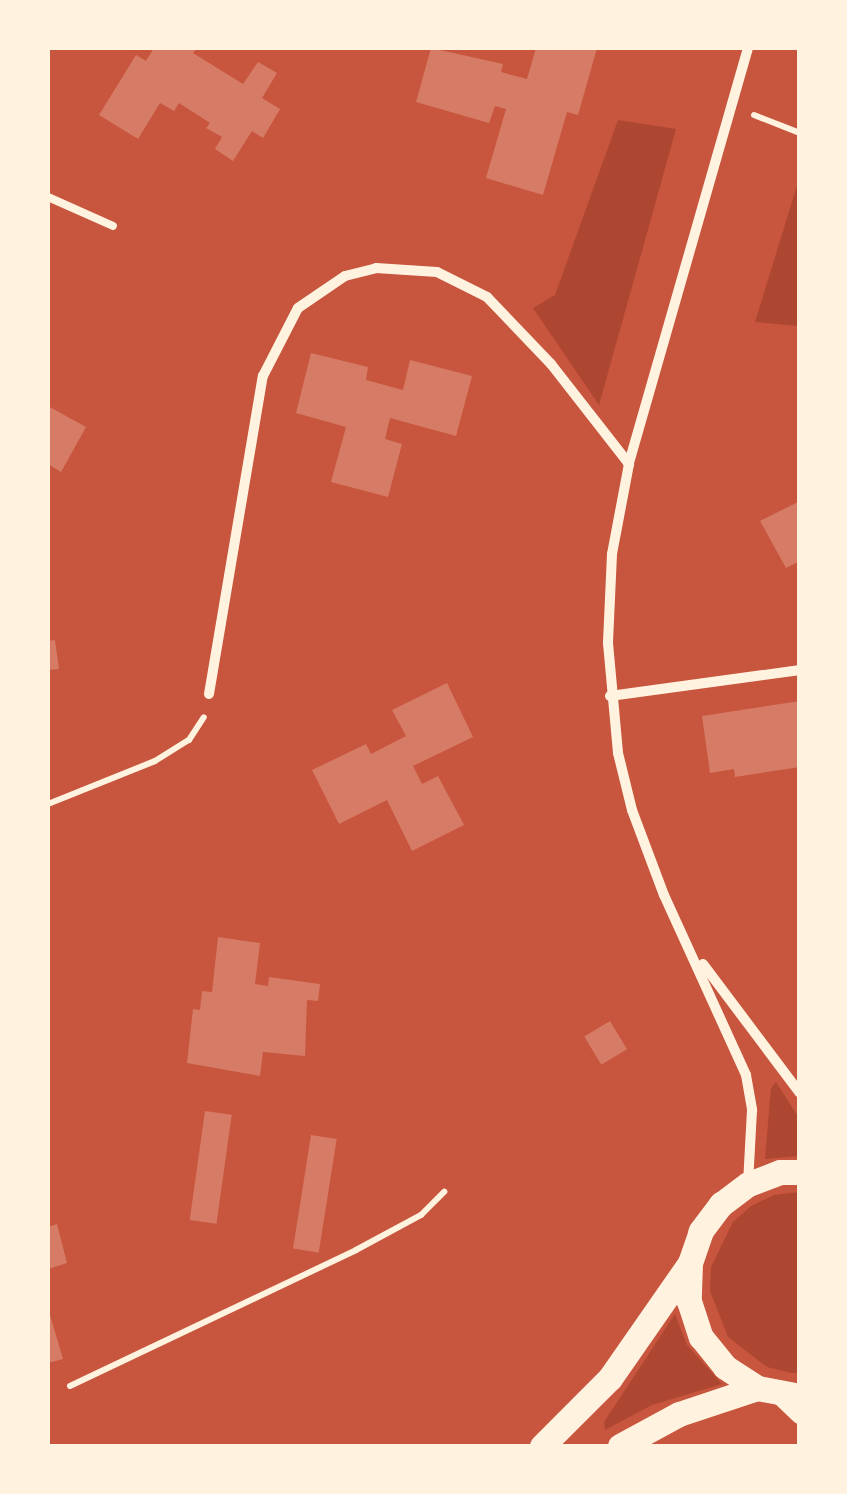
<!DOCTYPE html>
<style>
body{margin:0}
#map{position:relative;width:847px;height:1494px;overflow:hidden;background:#c8553d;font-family:Literata,serif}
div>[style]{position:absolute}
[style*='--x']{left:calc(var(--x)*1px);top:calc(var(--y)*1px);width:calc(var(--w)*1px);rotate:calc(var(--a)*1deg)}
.green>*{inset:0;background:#ae4732}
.building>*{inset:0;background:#d67c66;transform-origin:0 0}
.path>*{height:6px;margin:-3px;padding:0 3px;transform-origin:3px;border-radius:3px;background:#fff3e0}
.service>*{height:8px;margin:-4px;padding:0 4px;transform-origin:4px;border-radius:4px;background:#fff3e0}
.minor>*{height:10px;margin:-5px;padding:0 5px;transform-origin:5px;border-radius:5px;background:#fff3e0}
.tertiary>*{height:18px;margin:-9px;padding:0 9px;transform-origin:9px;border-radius:9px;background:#fff3e0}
.primary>*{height:25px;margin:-12.5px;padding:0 12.5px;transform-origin:12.5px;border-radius:12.5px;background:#fff3e0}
span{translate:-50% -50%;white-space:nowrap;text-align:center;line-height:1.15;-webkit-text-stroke:8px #fff3e0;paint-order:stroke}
.frame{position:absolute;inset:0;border:50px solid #fff3e0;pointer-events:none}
</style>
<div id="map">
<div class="green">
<div style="clip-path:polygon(618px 120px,676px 129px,599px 405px,533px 308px,555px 295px)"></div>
<div style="clip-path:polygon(799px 179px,799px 326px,755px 322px)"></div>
<div style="clip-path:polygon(776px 1082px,799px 1118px,799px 1156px,765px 1159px,771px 1088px)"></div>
<div style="clip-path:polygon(799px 1192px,800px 1373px,791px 1373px,767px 1367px,728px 1337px,710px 1291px,711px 1267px,733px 1222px,751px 1206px,774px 1195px)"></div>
<div style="clip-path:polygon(675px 1314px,687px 1345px,722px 1384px,652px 1405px,605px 1430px,604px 1422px)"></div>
</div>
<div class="building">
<div style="clip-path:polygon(154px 48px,197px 48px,193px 53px,243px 84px,258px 62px,277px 73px,262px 98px,280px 109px,263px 138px,252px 131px,233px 161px,215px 149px,222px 137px,206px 128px,210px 123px,179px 103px,174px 111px,160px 103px,138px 139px,99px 115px,136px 55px,146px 61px)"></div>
<div style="clip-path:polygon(431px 48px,503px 64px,501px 72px,527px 79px,536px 48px,597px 48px,578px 115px,567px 112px,543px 195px,486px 178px,506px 109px,495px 106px,489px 123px,416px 102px)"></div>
<div style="clip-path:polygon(311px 353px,368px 367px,366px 380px,403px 390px,410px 360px,472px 376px,456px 436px,390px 418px,385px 439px,402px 444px,388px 497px,331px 482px,346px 427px,296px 413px)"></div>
<div style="clip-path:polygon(48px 406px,86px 427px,61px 472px,48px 464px)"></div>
<div style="clip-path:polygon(800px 501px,800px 561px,786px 568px,760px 521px)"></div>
<div style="clip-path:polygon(55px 640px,59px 669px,48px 670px,48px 641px)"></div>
<div style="clip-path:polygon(447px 683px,473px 737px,413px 766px,422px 784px,438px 776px,464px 825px,412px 851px,387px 800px,339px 824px,312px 770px,366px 744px,371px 754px,406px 736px,392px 710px)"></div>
<div style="clip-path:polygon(800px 701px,800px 767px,735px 777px,734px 769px,710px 773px,702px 716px)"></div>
<div style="clip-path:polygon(218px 937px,260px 943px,255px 984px,268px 986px,269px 977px,320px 984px,318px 1001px,307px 1000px,305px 1056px,263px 1052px,260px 1076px,187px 1063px,193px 1009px,200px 1010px,202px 991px,212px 992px)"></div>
<div style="left:610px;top:1021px;width:33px;height:30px;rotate:59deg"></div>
<div style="left:205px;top:1111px;width:27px;height:110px;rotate:8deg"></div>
<div style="left:311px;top:1135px;width:26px;height:115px;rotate:9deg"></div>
<div style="clip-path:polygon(57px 1224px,67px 1263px,48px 1269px,48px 1227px)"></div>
<div style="clip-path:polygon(48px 1308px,63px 1359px,48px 1363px)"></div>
</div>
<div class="path">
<div style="--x:754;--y:115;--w:49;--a:21.4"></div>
<div style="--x:48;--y:804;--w:115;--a:-21.9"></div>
<div style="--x:155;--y:761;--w:40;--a:-32"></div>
<div style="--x:189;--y:740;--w:27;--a:-57"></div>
<div style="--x:70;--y:1386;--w:317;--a:-25.4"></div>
<div style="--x:356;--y:1250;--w:74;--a:-28.3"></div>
<div style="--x:421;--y:1215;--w:33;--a:-45"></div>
</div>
<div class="service">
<div style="--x:48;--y:197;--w:71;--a:24"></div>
</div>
<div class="minor">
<div style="--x:748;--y:48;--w:433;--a:106"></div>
<div style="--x:629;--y:464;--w:92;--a:100.7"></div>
<div style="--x:612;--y:554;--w:89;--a:92.6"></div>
<div style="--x:608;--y:643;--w:110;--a:84.8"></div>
<div style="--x:618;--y:753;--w:59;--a:76.2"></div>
<div style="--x:632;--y:810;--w:91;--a:69.4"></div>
<div style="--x:664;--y:895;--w:198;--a:65.5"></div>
<div style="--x:746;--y:1075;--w:36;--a:80"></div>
<div style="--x:752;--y:1110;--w:73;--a:93.1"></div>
<div style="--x:209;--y:694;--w:323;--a:-80.4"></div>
<div style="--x:263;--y:376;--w:76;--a:-62.8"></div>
<div style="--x:298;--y:308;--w:57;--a:-34.2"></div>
<div style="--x:345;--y:276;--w:32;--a:-14"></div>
<div style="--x:376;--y:268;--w:61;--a:3.8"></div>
<div style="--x:437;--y:272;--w:56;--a:26.6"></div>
<div style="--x:487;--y:297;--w:93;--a:46.3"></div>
<div style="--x:551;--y:364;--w:127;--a:52"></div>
<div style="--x:610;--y:696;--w:192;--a:-7.8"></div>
<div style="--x:703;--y:964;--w:161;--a:53.1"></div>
</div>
<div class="tertiary">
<div style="--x:779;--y:1395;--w:29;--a:44"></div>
</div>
<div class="primary">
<div style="--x:800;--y:1172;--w:20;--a:180"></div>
<div style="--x:780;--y:1172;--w:34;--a:159"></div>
<div style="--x:748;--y:1184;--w:34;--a:143"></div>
<div style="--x:721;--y:1204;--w:34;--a:127"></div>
<div style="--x:701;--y:1231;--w:34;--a:109"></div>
<div style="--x:690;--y:1263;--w:38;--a:92"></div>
<div style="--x:689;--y:1301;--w:38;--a:72"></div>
<div style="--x:701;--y:1337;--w:38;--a:51"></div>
<div style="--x:725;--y:1367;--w:38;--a:33"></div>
<div style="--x:757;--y:1388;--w:44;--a:10.5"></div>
<div style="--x:542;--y:1446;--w:96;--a:-45"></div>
<div style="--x:610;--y:1378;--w:140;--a:-55.2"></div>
<div style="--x:620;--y:1446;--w:67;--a:-28.5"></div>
<div style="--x:679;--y:1414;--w:82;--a:-18.4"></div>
</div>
<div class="frame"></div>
</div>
